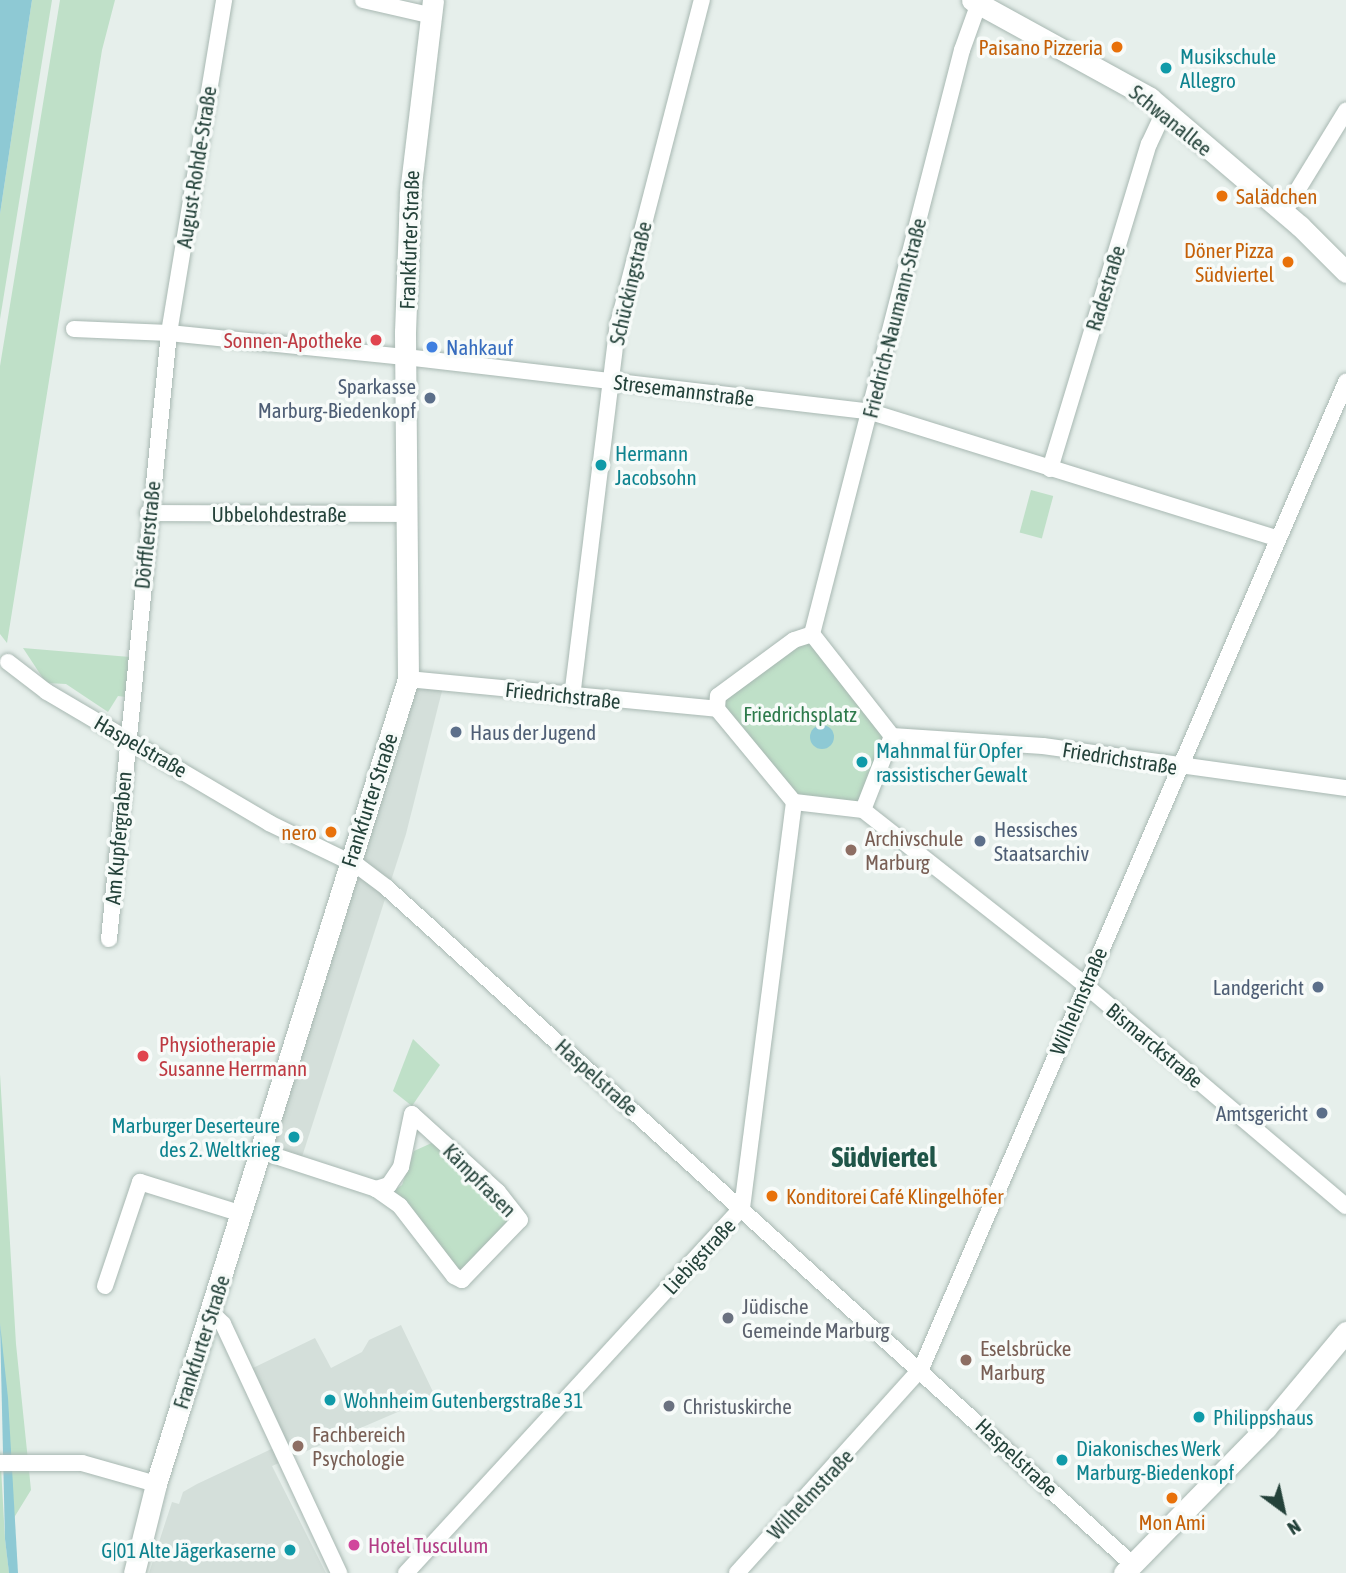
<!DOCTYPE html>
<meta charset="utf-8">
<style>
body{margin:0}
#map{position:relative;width:1346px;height:1573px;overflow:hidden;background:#e6efeb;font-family:"Asap Condensed",sans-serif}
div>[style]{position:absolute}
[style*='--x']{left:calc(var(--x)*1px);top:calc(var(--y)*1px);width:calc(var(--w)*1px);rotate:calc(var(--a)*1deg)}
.built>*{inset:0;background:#d4dfda}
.green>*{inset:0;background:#bfe0c8;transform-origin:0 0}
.water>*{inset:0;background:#8ec9d4}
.round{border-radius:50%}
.roads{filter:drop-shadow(0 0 2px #a8b8b2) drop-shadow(0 0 2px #a8b8b2)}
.street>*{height:16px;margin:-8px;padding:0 8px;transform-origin:8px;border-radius:8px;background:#fff}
.secondary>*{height:21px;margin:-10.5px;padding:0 10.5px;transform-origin:10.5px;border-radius:10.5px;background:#fff}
.dots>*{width:19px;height:19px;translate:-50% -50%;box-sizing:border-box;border:4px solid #f7fbf9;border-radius:50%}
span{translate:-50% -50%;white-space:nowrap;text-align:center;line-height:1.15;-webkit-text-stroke:7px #f7fbf9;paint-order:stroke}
.food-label{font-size:21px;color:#c56008}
.right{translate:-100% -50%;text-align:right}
.left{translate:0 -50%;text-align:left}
.culture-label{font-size:21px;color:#0d838f}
.street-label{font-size:21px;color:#24423a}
.health-label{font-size:21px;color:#be3a42}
.shop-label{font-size:21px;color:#366cbe}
.service-label{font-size:21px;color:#4e5e75}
.park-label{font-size:21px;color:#2d7a4b}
.education-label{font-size:21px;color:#785e54}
.worship-label{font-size:21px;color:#5b616d}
.hotel-label{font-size:21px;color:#b23c85}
.district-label{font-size:28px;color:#1f5548;font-weight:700}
.north{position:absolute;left:1248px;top:1475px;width:70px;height:70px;-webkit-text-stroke:5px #f7fbf9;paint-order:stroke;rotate:147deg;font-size:19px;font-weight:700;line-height:28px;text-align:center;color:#24423a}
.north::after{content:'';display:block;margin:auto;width:24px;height:32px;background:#24423a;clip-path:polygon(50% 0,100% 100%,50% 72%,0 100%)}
</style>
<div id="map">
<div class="built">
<div style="clip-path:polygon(418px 680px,444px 683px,406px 834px,300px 1163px,269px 1154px)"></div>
<div style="clip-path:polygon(401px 1325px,435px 1396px,272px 1466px,326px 1573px,149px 1573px,172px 1502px,179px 1504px,183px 1492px,197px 1484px,284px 1443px,251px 1369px,315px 1338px,331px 1368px,362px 1352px,369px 1340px)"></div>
</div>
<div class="green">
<div style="clip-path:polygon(32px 0,52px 0,0 319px,0 214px)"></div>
<div style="clip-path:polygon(60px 0,115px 0,102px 50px,7px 643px,0 634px,0 366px)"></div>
<div style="left:1031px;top:490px;width:23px;height:44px;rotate:15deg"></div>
<div style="clip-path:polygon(808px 636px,889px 737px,862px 807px,796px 799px,720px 707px,720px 698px)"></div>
<div style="clip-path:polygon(23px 648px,130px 657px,126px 697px,118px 696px,108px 712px,66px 684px,46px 683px)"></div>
<div style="clip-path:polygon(413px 1039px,440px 1065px,412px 1106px,393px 1091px)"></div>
<div style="clip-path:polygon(0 1074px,16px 1344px,31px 1490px,12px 1521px,0 1323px)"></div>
<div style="clip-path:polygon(436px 1141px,504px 1204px,508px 1225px,468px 1270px,453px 1273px,389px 1194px,402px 1185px,414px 1151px)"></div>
<div style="clip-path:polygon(0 1449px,5px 1539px,9px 1573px,0 1573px)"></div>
</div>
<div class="water">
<div style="clip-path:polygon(0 0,32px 0,0 214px)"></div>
<div class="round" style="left:810px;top:725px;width:24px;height:24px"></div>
<div style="clip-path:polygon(0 1323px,8px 1398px,18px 1573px,9px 1573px,5px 1539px)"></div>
</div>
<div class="roads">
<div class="street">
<div style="--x:363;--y:0;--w:68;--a:12.8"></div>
<div style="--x:1284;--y:212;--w:119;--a:-58.5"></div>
<div style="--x:74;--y:329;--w:95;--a:2.4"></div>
<div style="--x:169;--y:333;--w:237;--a:5.8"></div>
<div style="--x:405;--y:357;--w:469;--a:6.7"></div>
<div style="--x:871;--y:412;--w:424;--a:17.3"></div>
<div style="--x:1050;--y:469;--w:340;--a:-73.1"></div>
<div style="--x:1149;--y:144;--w:38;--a:-65"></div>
<div style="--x:148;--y:513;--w:261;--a:0.2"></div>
<div style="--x:812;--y:634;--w:603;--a:-75.6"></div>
<div style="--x:962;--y:50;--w:53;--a:-70.2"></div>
<div style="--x:812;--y:634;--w:130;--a:51.9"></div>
<div style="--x:892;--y:736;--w:79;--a:111.4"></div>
<div style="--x:863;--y:810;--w:69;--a:-173.4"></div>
<div style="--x:794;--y:802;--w:121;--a:-129.6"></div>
<div style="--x:717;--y:709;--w:13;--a:-86"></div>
<div style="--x:718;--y:696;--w:94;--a:-36.4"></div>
<div style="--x:794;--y:640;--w:19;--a:-18"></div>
<div style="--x:8;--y:662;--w:49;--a:37.6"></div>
<div style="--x:47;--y:692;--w:258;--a:30.5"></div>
<div style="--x:269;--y:823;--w:99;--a:25.8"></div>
<div style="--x:358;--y:866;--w:36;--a:37"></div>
<div style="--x:387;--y:888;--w:1007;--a:42.22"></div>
<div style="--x:408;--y:679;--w:310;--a:5.5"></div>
<div style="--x:572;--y:697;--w:376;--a:-83"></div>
<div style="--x:618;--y:324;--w:335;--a:-75.5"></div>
<div style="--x:892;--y:736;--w:151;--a:3.8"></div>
<div style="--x:1043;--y:746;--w:306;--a:7.9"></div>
<div style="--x:863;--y:810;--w:273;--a:38.2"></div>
<div style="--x:1078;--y:979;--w:351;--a:40.3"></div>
<div style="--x:109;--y:939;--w:609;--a:-84.35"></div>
<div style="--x:169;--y:333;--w:338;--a:-80.6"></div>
<div style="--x:263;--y:1152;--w:119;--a:18.1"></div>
<div style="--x:376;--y:1189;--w:29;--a:35"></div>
<div style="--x:400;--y:1206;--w:88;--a:52.4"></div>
<div style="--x:454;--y:1276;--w:9;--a:27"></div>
<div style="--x:462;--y:1280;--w:83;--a:-46"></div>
<div style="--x:520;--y:1220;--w:36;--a:-128"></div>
<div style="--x:498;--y:1192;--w:116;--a:-137.8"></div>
<div style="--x:412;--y:1114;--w:54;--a:101.7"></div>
<div style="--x:401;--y:1167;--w:22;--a:124"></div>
<div style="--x:389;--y:1185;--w:14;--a:163"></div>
<div style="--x:105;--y:1286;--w:110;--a:-71.4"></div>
<div style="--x:140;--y:1182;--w:107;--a:17.4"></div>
<div style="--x:211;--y:1312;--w:17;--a:45"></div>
<div style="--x:223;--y:1324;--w:275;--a:65"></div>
<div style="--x:0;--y:1463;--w:82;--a:0"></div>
<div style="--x:82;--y:1463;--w:77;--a:15.8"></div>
<div style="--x:406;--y:1573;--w:496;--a:-47.4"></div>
<div style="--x:742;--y:1208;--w:409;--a:-82.7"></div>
<div style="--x:737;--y:1573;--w:275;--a:-48"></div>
<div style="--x:921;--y:1369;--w:1075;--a:-66.7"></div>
</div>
<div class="secondary">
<div style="--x:972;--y:0;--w:203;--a:28.8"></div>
<div style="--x:1150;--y:98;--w:197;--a:40.5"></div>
<div style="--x:1300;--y:226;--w:65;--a:45"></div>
<div style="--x:134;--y:1573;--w:92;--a:-76.1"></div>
<div style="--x:156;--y:1484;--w:844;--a:-72.62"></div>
<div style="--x:408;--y:679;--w:347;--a:-90.5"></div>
<div style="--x:405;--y:332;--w:139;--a:-87.9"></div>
<div style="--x:410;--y:193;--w:194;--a:-83.2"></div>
<div style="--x:1124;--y:1573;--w:203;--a:-45.6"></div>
<div style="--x:1266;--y:1428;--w:125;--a:-50.2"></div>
</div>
</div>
<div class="dots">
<div style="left:1117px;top:47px;background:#e8710a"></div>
<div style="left:1166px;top:68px;background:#0f9aa8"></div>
<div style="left:1222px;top:196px;background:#e8710a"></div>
<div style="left:1288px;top:262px;background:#e8710a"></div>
<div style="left:376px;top:340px;background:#e0444e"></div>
<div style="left:432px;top:347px;background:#3f7fe0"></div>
<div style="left:430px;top:398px;background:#5c6f8a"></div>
<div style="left:601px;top:465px;background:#0f9aa8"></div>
<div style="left:456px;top:732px;background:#5c6f8a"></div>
<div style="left:862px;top:762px;background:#0f9aa8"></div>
<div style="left:331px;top:832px;background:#e8710a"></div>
<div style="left:980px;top:841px;background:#5c6f8a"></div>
<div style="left:851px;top:850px;background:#8d6e63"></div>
<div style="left:1318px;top:987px;background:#5c6f8a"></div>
<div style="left:143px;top:1056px;background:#e0444e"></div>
<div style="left:1322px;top:1113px;background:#5c6f8a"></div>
<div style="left:294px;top:1137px;background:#0f9aa8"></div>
<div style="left:772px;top:1196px;background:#e8710a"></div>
<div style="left:728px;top:1318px;background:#6b7280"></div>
<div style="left:966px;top:1360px;background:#8d6e63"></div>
<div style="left:330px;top:1400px;background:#0f9aa8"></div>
<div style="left:669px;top:1406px;background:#6b7280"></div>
<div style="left:1199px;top:1417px;background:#0f9aa8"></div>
<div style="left:298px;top:1446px;background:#8d6e63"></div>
<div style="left:1062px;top:1460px;background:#0f9aa8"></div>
<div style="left:1172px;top:1498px;background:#e8710a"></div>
<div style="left:354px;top:1545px;background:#d1479c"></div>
<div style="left:290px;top:1550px;background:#0f9aa8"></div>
</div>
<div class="food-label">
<span class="right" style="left:1103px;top:47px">Paisano Pizzeria</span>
<span class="left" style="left:1236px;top:196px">Salädchen</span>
<span class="right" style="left:1274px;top:262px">Döner Pizza<br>Südviertel</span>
<span class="right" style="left:317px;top:832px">nero</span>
<span class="left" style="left:786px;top:1196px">Konditorei Café Klingelhöfer</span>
<span style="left:1172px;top:1522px">Mon Ami</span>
</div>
<div class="culture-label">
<span class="left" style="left:1180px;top:68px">Musikschule<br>Allegro</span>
<span class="left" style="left:615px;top:465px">Hermann<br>Jacobsohn</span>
<span class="left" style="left:876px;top:762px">Mahnmal für Opfer<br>rassistischer Gewalt</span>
<span class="right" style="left:280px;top:1137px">Marburger Deserteure<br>des 2. Weltkrieg</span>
<span class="left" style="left:344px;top:1400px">Wohnheim Gutenbergstraße 31</span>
<span class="left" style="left:1213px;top:1417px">Philippshaus</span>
<span class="left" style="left:1076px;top:1460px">Diakonisches Werk<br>Marburg-Biedenkopf</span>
<span class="right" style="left:276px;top:1550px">G|01 Alte Jägerkaserne</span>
</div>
<div class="street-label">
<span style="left:1171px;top:120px;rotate:39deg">Schwanallee</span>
<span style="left:196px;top:167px;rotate:-81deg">August-Rohde-Straße</span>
<span style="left:409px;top:240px;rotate:-88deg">Frankfurter Straße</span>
<span style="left:630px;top:283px;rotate:-77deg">Schückingstraße</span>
<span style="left:1105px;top:288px;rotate:-73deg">Radestraße</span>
<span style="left:894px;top:318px;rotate:-76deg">Friedrich-Naumann-Straße</span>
<span style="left:684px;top:390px;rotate:7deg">Stresemannstraße</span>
<span style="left:279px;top:514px">Ubbelohdestraße</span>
<span style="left:147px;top:535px;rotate:-84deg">Dörfflerstraße</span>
<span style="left:563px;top:695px;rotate:6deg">Friedrichstraße</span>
<span style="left:141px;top:746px;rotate:30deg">Haspelstraße</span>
<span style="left:1120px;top:758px;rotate:9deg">Friedrichstraße</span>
<span style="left:369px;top:800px;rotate:-72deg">Frankfurter Straße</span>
<span style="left:118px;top:838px;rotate:-85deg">Am Kupfergraben</span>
<span style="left:1078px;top:1001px;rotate:-67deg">Wilhelmstraße</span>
<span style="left:1155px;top:1045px;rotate:40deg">Bismarckstraße</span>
<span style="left:597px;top:1077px;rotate:42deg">Haspelstraße</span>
<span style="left:480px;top:1180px;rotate:45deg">Kämpfrasen</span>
<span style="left:699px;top:1256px;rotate:-47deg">Liebigstraße</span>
<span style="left:201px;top:1342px;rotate:-72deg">Frankfurter Straße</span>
<span style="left:1017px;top:1457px;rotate:43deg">Haspelstraße</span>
<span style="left:810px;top:1494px;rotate:-47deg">Wilhelmstraße</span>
</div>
<div class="health-label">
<span class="right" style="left:362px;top:340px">Sonnen-Apotheke</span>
<span class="left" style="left:159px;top:1056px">Physiotherapie<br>Susanne Herrmann</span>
</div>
<div class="shop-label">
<span class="left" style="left:446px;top:347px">Nahkauf</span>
</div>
<div class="service-label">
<span class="right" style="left:416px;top:398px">Sparkasse<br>Marburg-Biedenkopf</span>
<span class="left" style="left:470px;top:732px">Haus der Jugend</span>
<span class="left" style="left:994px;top:841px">Hessisches<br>Staatsarchiv</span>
<span class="right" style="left:1304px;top:987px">Landgericht</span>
<span class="right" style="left:1308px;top:1113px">Amtsgericht</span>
</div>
<div class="park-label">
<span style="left:800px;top:714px">Friedrichsplatz</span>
</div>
<div class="education-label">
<span class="left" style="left:865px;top:850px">Archivschule<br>Marburg</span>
<span class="left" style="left:980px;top:1360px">Eselsbrücke<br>Marburg</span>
<span class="left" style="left:312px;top:1446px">Fachbereich<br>Psychologie</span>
</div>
<div class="worship-label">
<span class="left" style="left:742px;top:1318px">Jüdische<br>Gemeinde Marburg</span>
<span class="left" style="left:683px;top:1406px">Christuskirche</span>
</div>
<div class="hotel-label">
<span class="left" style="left:368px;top:1545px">Hotel Tusculum</span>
</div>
<div class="district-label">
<span style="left:884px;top:1157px">Südviertel</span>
</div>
<div class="north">N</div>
</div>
